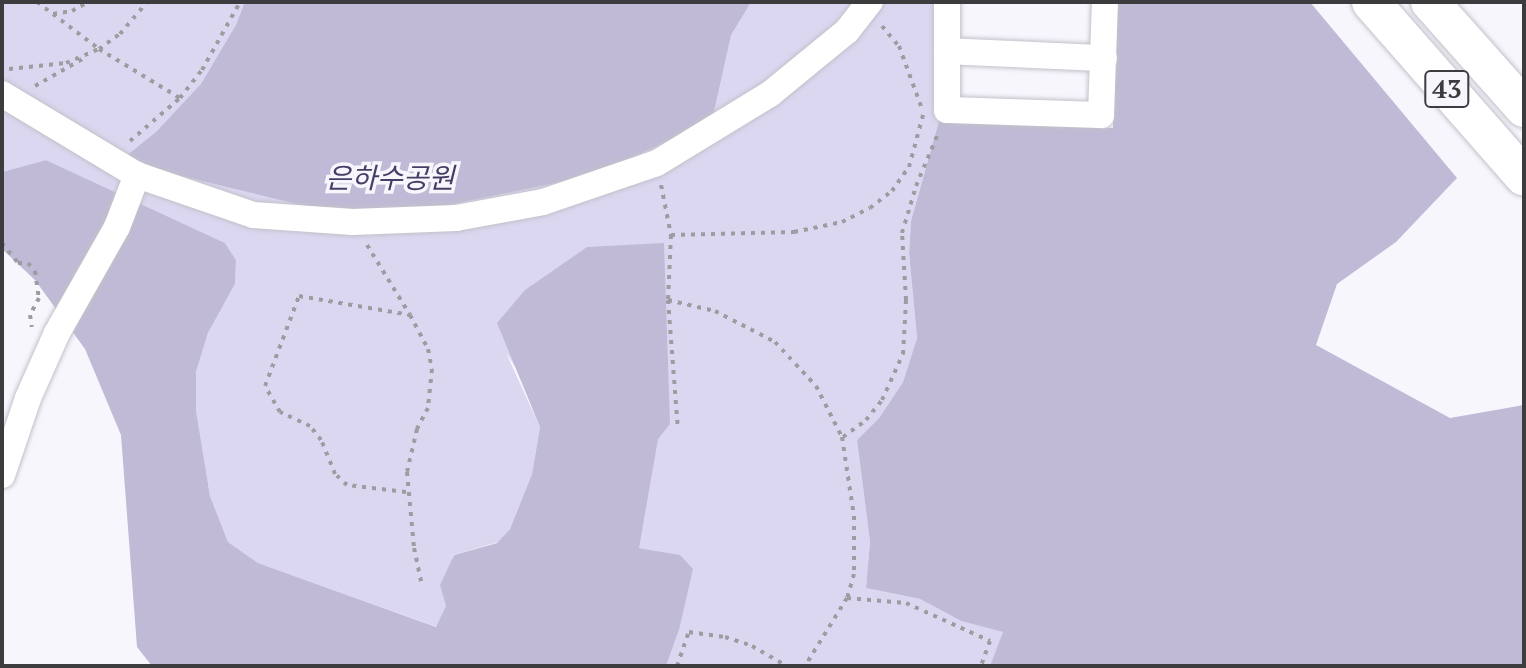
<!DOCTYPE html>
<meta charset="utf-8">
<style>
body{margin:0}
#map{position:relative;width:1526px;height:668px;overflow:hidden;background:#f7f6fd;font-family:"PT Serif","Noto Sans KR",serif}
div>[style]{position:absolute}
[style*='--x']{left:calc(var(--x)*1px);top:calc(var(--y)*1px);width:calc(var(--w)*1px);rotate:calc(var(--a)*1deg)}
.green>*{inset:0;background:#dcd7f1}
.forest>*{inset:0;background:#c0bad6}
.path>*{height:4px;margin-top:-2px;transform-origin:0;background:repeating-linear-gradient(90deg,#9d9ca1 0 4px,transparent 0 10px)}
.roads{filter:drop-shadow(0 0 2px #c3c1c9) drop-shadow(0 0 2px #c3c1c9)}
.minor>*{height:26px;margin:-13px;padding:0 13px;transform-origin:13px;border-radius:13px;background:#fff}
.highway>*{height:38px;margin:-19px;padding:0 19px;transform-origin:19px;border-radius:19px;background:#fff}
span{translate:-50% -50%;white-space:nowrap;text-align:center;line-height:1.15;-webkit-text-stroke:7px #f7f6fd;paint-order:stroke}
.shield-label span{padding:2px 6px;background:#f7f6fd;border:2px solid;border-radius:6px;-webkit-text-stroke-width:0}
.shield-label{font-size:26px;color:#3c3b3e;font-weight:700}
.park-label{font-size:28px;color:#483d67;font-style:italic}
.frame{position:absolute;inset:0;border:4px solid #3c3b3e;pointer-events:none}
</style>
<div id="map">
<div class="green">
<div style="clip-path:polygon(2px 2px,938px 2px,939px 121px,911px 221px,909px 253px,917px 338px,903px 382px,879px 418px,857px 440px,870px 542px,866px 588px,920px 599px,961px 621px,1004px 632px,990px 666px,666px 666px,679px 630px,679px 555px,639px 548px,506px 353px,540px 427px,532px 474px,510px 529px,498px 542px,453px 555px,446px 606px,437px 627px,258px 563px,228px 542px,210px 496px,196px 410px,196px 372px,208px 333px,235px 284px,236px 260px,225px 243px,46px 160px,2px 172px)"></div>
</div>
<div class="forest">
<div style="clip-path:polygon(245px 2px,751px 2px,731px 35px,712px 120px,595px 175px,448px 205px,374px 211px,309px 207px,120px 161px,156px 132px,201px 84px,236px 25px)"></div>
<div style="clip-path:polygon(1117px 2px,1310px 2px,1457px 178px,1396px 242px,1337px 284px,1316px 345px,1450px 418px,1524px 405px,1524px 666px,990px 666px,1003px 632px,961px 621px,920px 599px,866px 588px,870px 542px,857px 440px,879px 418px,903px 382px,917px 338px,909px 253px,911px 221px,939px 121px,1113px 128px)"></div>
<div style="clip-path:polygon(46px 160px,225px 243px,236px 260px,235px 284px,208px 333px,196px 372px,196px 410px,210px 496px,228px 542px,258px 563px,436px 627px,446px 606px,440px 585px,454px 555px,497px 543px,510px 529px,532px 474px,540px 427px,497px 323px,525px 290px,587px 247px,664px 243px,670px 424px,658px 439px,639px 548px,680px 555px,693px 569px,679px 630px,666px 666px,152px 666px,137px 647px,121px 435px,85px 349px,35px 280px,2px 249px,2px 172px)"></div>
</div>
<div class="path">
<div style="--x:37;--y:2;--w:78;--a:37.2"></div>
<div style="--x:99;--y:49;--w:95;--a:31.2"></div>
<div style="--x:53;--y:14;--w:19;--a:-9"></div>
<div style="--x:72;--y:11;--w:18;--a:-29"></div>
<div style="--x:882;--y:26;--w:26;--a:50"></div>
<div style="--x:899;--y:46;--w:64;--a:69.9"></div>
<div style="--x:9;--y:69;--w:57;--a:-6"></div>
<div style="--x:66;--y:63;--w:36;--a:-23"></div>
<div style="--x:99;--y:49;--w:26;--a:-36"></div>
<div style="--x:120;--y:34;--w:42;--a:-49.8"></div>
<div style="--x:35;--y:86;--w:59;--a:-29.6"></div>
<div style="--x:130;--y:141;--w:66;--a:-40.7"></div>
<div style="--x:180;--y:98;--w:36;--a:-52"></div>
<div style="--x:202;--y:70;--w:78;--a:-60.8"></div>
<div style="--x:661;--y:185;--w:51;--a:78.7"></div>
<div style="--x:671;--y:235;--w:65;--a:92.6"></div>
<div style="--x:668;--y:300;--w:129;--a:85.6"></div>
<div style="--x:671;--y:235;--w:123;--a:-1.4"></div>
<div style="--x:794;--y:232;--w:49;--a:-11.8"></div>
<div style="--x:842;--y:222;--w:31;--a:-27"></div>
<div style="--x:870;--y:208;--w:28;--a:-38"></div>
<div style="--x:892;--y:191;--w:29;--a:-55"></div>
<div style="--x:909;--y:167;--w:54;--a:-74.9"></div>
<div style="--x:2;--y:243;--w:26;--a:51"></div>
<div style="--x:18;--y:263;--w:10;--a:0"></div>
<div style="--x:28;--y:263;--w:11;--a:49"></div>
<div style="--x:35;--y:271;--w:27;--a:82"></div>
<div style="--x:39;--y:298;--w:19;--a:118"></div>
<div style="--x:30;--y:315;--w:12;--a:81"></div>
<div style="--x:367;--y:245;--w:82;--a:58.4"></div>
<div style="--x:410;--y:315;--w:38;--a:62"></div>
<div style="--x:428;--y:349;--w:20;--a:79"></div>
<div style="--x:432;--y:369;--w:39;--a:96"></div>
<div style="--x:428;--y:408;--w:24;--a:118"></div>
<div style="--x:417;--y:429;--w:44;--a:103.1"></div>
<div style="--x:407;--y:472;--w:76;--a:84.7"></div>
<div style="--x:414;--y:548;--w:40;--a:78"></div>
<div style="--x:668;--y:300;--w:48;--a:13.2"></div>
<div style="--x:715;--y:311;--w:68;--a:27.3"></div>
<div style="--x:775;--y:342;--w:60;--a:47"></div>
<div style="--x:816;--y:386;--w:57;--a:63"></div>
<div style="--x:842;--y:437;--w:80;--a:81.4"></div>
<div style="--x:854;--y:516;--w:58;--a:90"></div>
<div style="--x:854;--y:574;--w:25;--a:106"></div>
<div style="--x:847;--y:598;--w:80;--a:121.7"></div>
<div style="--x:843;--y:437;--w:29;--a:-36"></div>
<div style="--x:866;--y:420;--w:26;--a:-51"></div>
<div style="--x:882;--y:400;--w:51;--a:-65.5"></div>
<div style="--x:903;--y:354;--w:54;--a:-86.8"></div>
<div style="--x:906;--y:300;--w:67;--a:-93.4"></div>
<div style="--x:902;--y:233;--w:49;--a:-73.4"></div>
<div style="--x:916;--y:186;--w:60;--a:-67.3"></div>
<div style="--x:406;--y:492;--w:59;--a:-173.2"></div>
<div style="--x:347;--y:485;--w:16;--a:-137"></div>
<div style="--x:335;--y:474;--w:37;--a:-112"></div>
<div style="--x:321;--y:440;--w:18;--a:-128"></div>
<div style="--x:310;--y:426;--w:33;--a:-155"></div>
<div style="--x:280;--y:412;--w:30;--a:-120"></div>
<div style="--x:265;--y:386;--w:96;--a:-69.3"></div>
<div style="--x:299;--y:296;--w:113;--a:9.7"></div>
<div style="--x:847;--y:598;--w:59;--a:4.8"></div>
<div style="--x:906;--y:603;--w:92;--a:24.3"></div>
<div style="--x:990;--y:641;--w:27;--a:110"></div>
<div style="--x:677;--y:666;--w:36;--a:-71"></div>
<div style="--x:689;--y:632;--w:36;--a:8"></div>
<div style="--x:725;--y:637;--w:28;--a:18"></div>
<div style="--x:752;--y:646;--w:39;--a:30"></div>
</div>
<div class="roads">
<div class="minor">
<div style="--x:947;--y:2;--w:108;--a:90"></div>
<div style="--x:947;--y:110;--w:154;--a:1.9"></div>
<div style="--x:1101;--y:115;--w:113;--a:-88"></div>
<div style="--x:947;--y:51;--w:157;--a:2.6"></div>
<div style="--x:2;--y:94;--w:157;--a:31"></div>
<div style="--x:137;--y:175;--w:123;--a:19"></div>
<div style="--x:253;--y:215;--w:100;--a:4"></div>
<div style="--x:353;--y:222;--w:103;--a:-2.2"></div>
<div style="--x:456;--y:218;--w:88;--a:-10.4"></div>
<div style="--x:543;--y:202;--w:120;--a:-18.9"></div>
<div style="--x:657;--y:163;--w:132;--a:-31.4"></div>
<div style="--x:770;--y:94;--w:99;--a:-39.3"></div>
<div style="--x:847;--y:31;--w:37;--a:-52"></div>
<div style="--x:2;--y:475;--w:81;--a:-71.3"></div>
<div style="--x:28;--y:398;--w:71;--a:-66"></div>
<div style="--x:57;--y:333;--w:122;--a:-60.5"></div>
<div style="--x:117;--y:227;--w:56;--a:-69"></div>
</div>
<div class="highway">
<div style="--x:1371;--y:2;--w:232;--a:48.8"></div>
<div style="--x:1430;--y:2;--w:142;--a:48.4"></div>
</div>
</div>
<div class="shield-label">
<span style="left:1447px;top:89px">43</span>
</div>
<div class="park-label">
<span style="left:390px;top:178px">은하수공원</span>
</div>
<div class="frame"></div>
</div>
